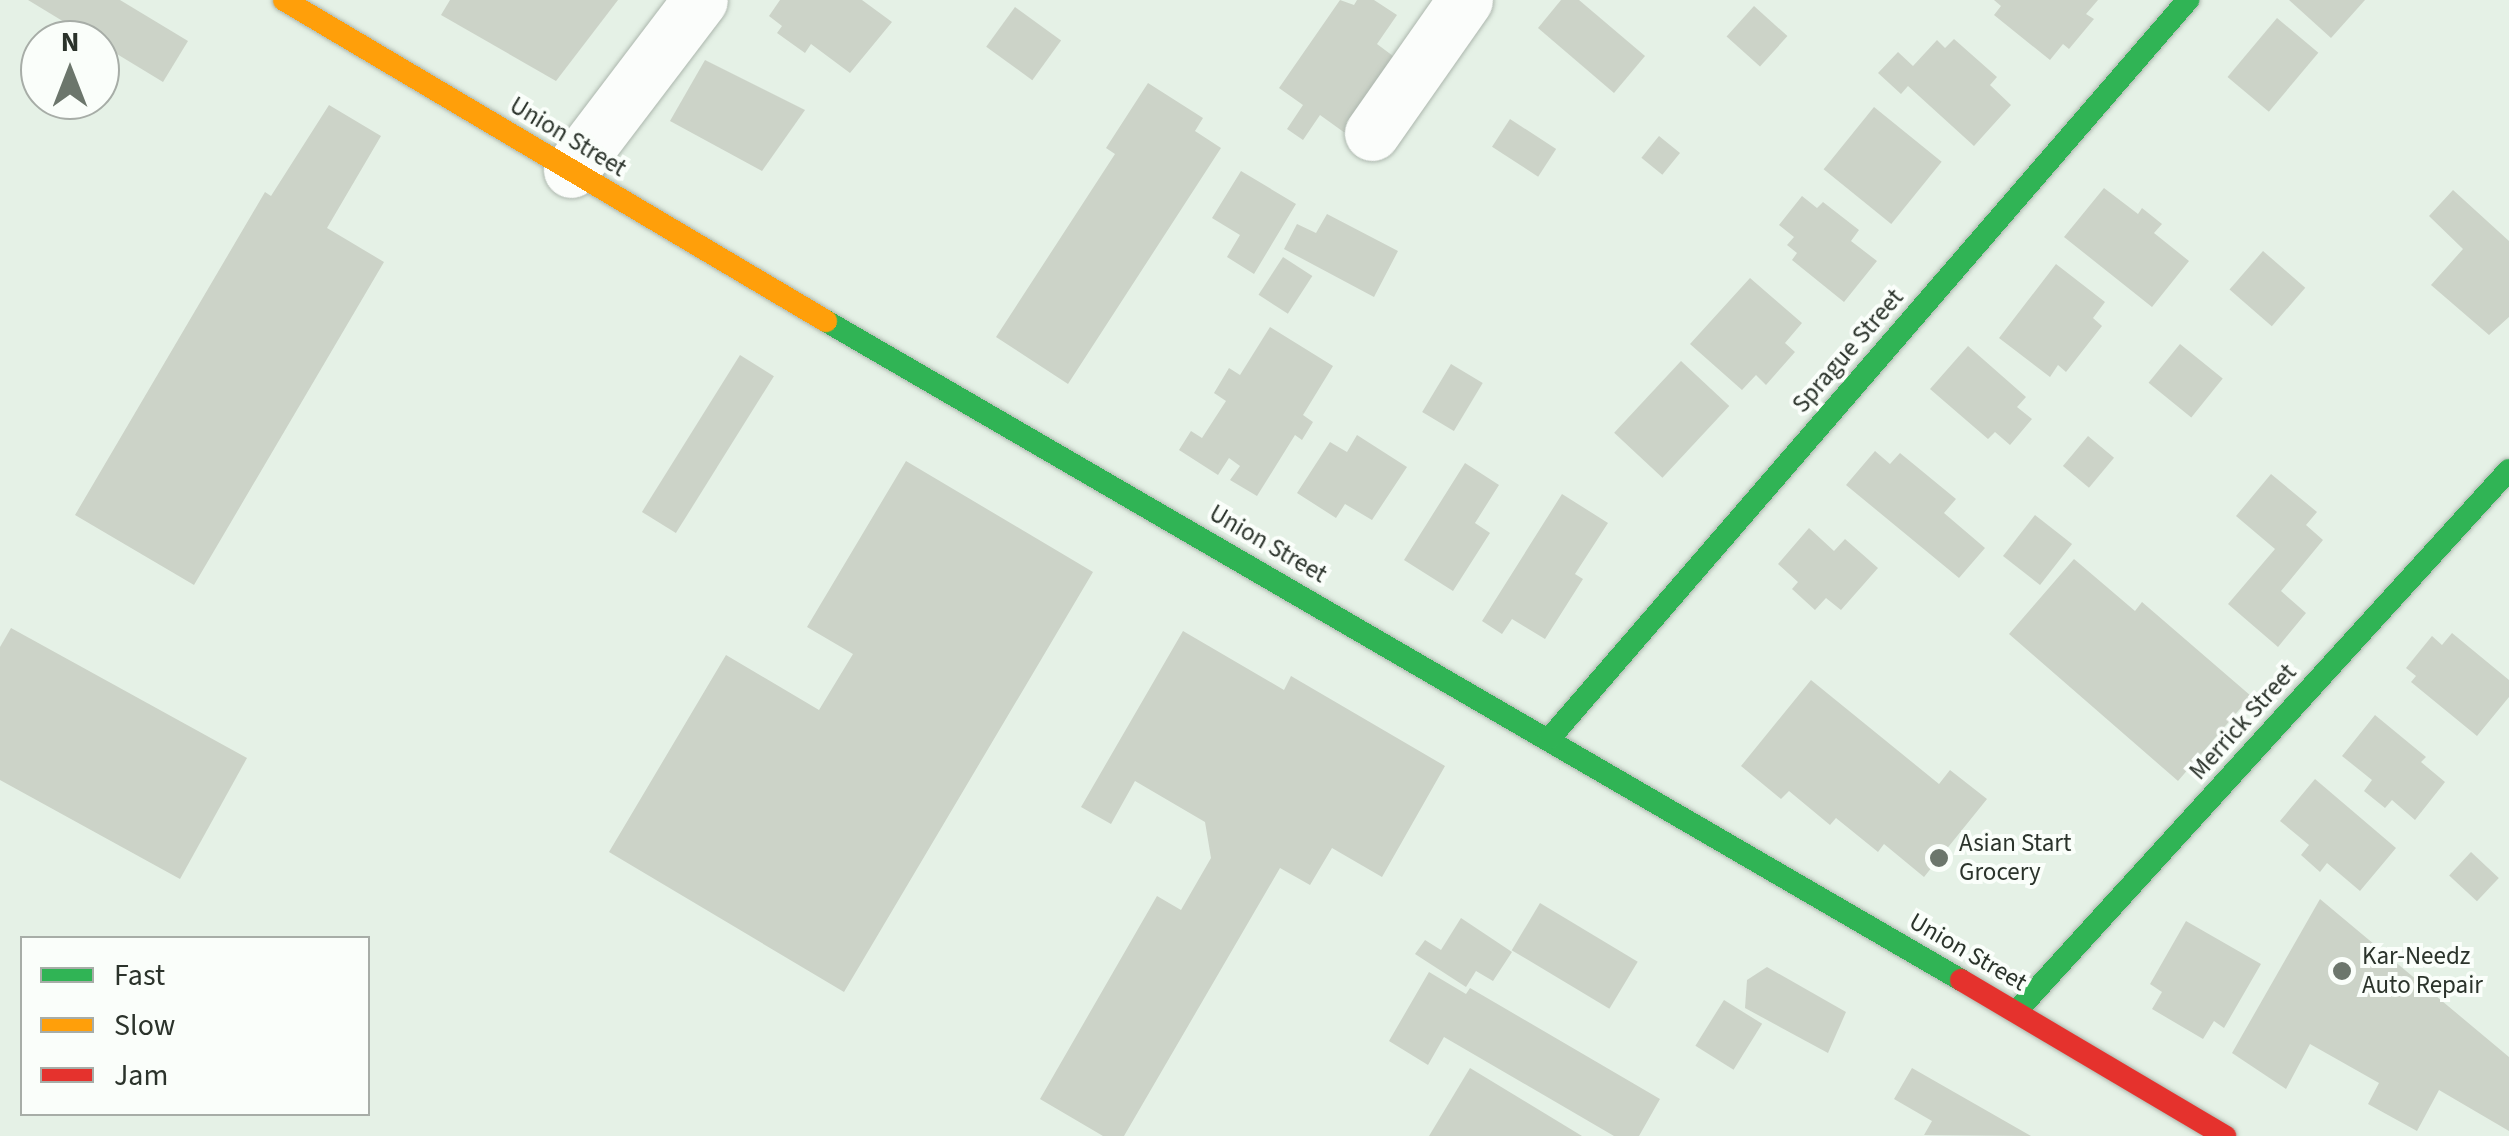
<!DOCTYPE html>
<style>
body{margin:0}
#map{position:relative;width:2509px;height:1136px;overflow:hidden;background:#e5f1e6;font-family:"Source Sans 3",sans-serif}
div>[style]{position:absolute}
[style*='--x']{left:calc(var(--x)*1px);top:calc(var(--y)*1px);width:calc(var(--w)*1px);rotate:calc(var(--a)*1deg)}
.building>*{inset:0;background:#ccd3c8;transform-origin:0 0}
.roads{filter:drop-shadow(0 0 2px #acb6ad) drop-shadow(0 0 2px #acb6ad)}
.street>*{height:55px;margin:-27.5px;padding:0 27.5px;transform-origin:27.5px;border-radius:27.5px;background:#fbfdfb}
.fast>*{height:22px;margin:-11px;padding:0 11px;transform-origin:11px;border-radius:11px;background:#30b455}
.slow>*{height:22px;margin:-11px;padding:0 11px;transform-origin:11px;border-radius:11px;background:#ff9f0a}
.jam>*{height:22px;margin:-11px;padding:0 11px;transform-origin:11px;border-radius:11px;background:#e5322d}
.dots>*{width:28px;height:28px;translate:-50% -50%;box-sizing:border-box;border:5px solid #fafefa;border-radius:50%}
span{translate:-50% -50%;white-space:nowrap;text-align:center;line-height:1.15;-webkit-text-stroke:8px #fafefa;paint-order:stroke}
.street-label{font-size:25px;color:#2b332b}
.poi-label{font-size:25px;color:#2b332b}
.left{translate:0 -50%;text-align:left}
.legend{position:absolute;left:20px;top:936px;width:350px;height:180px;box-sizing:border-box;background:#fafefa;border:2px solid #a7ada7;margin:0;padding:12px 18px;list-style:none;font-size:30px;color:#2b332b}
.legend li{display:flex;align-items:center;gap:20px;height:50px}
.legend b{width:50px;border:2px solid #a7ada7}
.north{position:absolute;left:20px;top:20px;width:100px;height:100px;box-sizing:border-box;background:#fafefa;border:2px solid #a7ada7;border-radius:50%;rotate:0deg;font-size:28px;font-weight:700;line-height:40px;text-align:center;color:#2b332b}
.north::after{content:'';display:block;margin:auto;width:35px;height:45px;background:#6c766c;clip-path:polygon(50% 0,100% 100%,50% 72%,0 100%)}
</style>
<div id="map">
<div class="building">
<div style="clip-path:polygon(28px 0,120px 0,188px 41px,163px 82px)"></div>
<div style="clip-path:polygon(450px 0,618px 0,556px 81px,441px 15px)"></div>
<div style="clip-path:polygon(780px 0,862px 0,892px 22px,850px 73px,811px 44px,805px 53px,777px 33px,782px 26px,769px 16px)"></div>
<div style="clip-path:polygon(1340px 0,1354px 5px,1357px 0,1374px 0,1397px 15px,1377px 44px,1397px 59px,1345px 133px,1320px 115px,1303px 140px,1287px 129px,1303px 105px,1279px 88px)"></div>
<div style="clip-path:polygon(1561px 0,1579px 0,1645px 56px,1614px 93px,1538px 28px)"></div>
<div style="clip-path:polygon(1994px 0,2098px 0,2086px 14px,2094px 19px,2069px 49px,2063px 44px,2050px 60px,1994px 15px,2001px 6px)"></div>
<div style="clip-path:polygon(2289px 0,2365px 0,2331px 38px)"></div>
<div style="left:1754px;top:6px;width:45px;height:41px;rotate:42deg"></div>
<div style="left:1015px;top:7px;width:57px;height:49px;rotate:36deg"></div>
<div style="left:2277px;top:18px;width:54px;height:77px;rotate:40deg"></div>
<div style="clip-path:polygon(1954px 39px,1997px 77px,1990px 85px,2011px 105px,1974px 146px,1908px 86px,1901px 94px,1878px 73px,1898px 52px,1913px 66px,1937px 40px,1945px 48px)"></div>
<div style="clip-path:polygon(705px 60px,805px 110px,762px 171px,670px 121px)"></div>
<div style="clip-path:polygon(1148px 83px,1203px 118px,1195px 131px,1221px 148px,1068px 384px,996px 337px,1115px 154px,1106px 148px)"></div>
<div style="clip-path:polygon(329px 105px,381px 136px,327px 228px,384px 262px,194px 585px,75px 515px,265px 192px,271px 196px)"></div>
<div style="left:1874px;top:107px;width:87px;height:80px;rotate:39deg"></div>
<div style="left:1510px;top:119px;width:55px;height:33px;rotate:33deg"></div>
<div style="left:1659px;top:136px;width:27px;height:28px;rotate:39deg"></div>
<div style="clip-path:polygon(1241px 171px,1296px 204px,1254px 274px,1227px 257px,1240px 235px,1212px 218px)"></div>
<div style="clip-path:polygon(2104px 188px,2138px 214px,2142px 208px,2162px 224px,2154px 233px,2189px 261px,2152px 307px,2064px 237px)"></div>
<div style="clip-path:polygon(2453px 190px,2509px 241px,2509px 317px,2489px 335px,2431px 285px,2463px 249px,2429px 216px)"></div>
<div style="clip-path:polygon(1802px 196px,1817px 208px,1823px 202px,1859px 230px,1851px 241px,1877px 261px,1844px 302px,1792px 260px,1797px 253px,1787px 245px,1794px 237px,1779px 225px)"></div>
<div style="clip-path:polygon(1327px 214px,1398px 251px,1374px 297px,1284px 249px,1297px 224px,1316px 233px)"></div>
<div style="left:2263px;top:251px;width:56px;height:51px;rotate:41deg"></div>
<div style="left:1283px;top:257px;width:35px;height:45px;rotate:33deg"></div>
<div style="clip-path:polygon(2056px 264px,2105px 302px,2093px 318px,2102px 326px,2066px 372px,2058px 365px,2050px 377px,1999px 338px)"></div>
<div style="clip-path:polygon(1750px 278px,1802px 323px,1785px 343px,1795px 352px,1766px 385px,1756px 375px,1742px 390px,1690px 344px)"></div>
<div style="clip-path:polygon(1270px 327px,1333px 366px,1303px 415px,1313px 422px,1302px 440px,1295px 435px,1257px 496px,1230px 480px,1240px 466px,1229px 458px,1218px 475px,1179px 450px,1191px 431px,1202px 438px,1226px 401px,1214px 393px,1229px 368px,1240px 375px)"></div>
<div style="left:2180px;top:344px;width:55px;height:50px;rotate:39deg"></div>
<div style="clip-path:polygon(1968px 346px,2026px 397px,2017px 407px,2032px 419px,2010px 445px,1995px 432px,1988px 439px,1930px 389px)"></div>
<div style="left:740px;top:355px;width:40px;height:185px;rotate:32deg"></div>
<div style="left:1681px;top:361px;width:66px;height:98px;rotate:43deg"></div>
<div style="left:1451px;top:364px;width:37px;height:56px;rotate:31deg"></div>
<div style="clip-path:polygon(1357px 435px,1407px 467px,1372px 520px,1345px 504px,1336px 518px,1297px 493px,1330px 442px,1347px 452px)"></div>
<div style="left:2088px;top:436px;width:34px;height:39px;rotate:40deg"></div>
<div style="clip-path:polygon(1875px 451px,1890px 464px,1900px 453px,1956px 499px,1944px 513px,1985px 548px,1959px 578px,1846px 485px)"></div>
<div style="clip-path:polygon(906px 461px,1093px 572px,844px 992px,609px 852px,726px 655px,819px 710px,853px 654px,807px 627px)"></div>
<div style="clip-path:polygon(1465px 463px,1499px 485px,1475px 523px,1490px 533px,1453px 591px,1404px 560px)"></div>
<div style="clip-path:polygon(2271px 474px,2317px 512px,2306px 525px,2323px 540px,2281px 591px,2306px 613px,2278px 647px,2228px 604px,2275px 549px,2236px 516px)"></div>
<div style="clip-path:polygon(1562px 494px,1608px 523px,1575px 574px,1583px 579px,1545px 639px,1512px 619px,1502px 634px,1482px 621px)"></div>
<div style="left:2035px;top:515px;width:47px;height:52px;rotate:38deg"></div>
<div style="clip-path:polygon(1809px 528px,1834px 551px,1845px 539px,1878px 568px,1841px 610px,1826px 598px,1815px 610px,1792px 589px,1798px 582px,1778px 564px)"></div>
<div style="clip-path:polygon(2074px 559px,2135px 611px,2142px 602px,2251px 696px,2178px 781px,2009px 634px)"></div>
<div style="clip-path:polygon(11px 628px,247px 758px,180px 879px,0 780px,0 647px)"></div>
<div style="clip-path:polygon(1183px 631px,1284px 690px,1291px 676px,1445px 766px,1382px 877px,1332px 848px,1310px 885px,1280px 868px,1124px 1136px,1103px 1136px,1040px 1099px,1157px 896px,1181px 910px,1211px 858px,1205px 822px,1135px 781px,1111px 824px,1081px 807px)"></div>
<div style="clip-path:polygon(2452px 633px,2509px 680px,2509px 697px,2477px 736px,2411px 682px,2416px 676px,2406px 668px,2432px 636px,2442px 645px)"></div>
<div style="clip-path:polygon(1811px 680px,1939px 784px,1950px 770px,1987px 799px,1924px 877px,1884px 844px,1878px 852px,1836px 818px,1830px 825px,1789px 791px,1781px 799px,1741px 766px)"></div>
<div style="clip-path:polygon(2375px 715px,2426px 757px,2421px 762px,2445px 782px,2415px 820px,2392px 800px,2385px 808px,2364px 791px,2372px 780px,2342px 756px)"></div>
<div style="clip-path:polygon(2315px 779px,2396px 848px,2360px 891px,2327px 863px,2320px 872px,2301px 855px,2309px 845px,2280px 821px)"></div>
<div style="left:2471px;top:852px;width:38px;height:32px;rotate:43deg"></div>
<div style="clip-path:polygon(2320px 899px,2509px 1057px,2509px 1131px,2439px 1090px,2417px 1131px,2368px 1104px,2379px 1083px,2310px 1044px,2286px 1089px,2232px 1053px)"></div>
<div style="left:1540px;top:903px;width:114px;height:55px;rotate:31deg"></div>
<div style="clip-path:polygon(1461px 918px,1512px 952px,1493px 981px,1476px 971px,1466px 987px,1415px 954px,1425px 940px,1441px 950px)"></div>
<div style="clip-path:polygon(2186px 921px,2261px 964px,2224px 1028px,2214px 1021px,2203px 1039px,2152px 1009px,2162px 992px,2150px 984px)"></div>
<div style="clip-path:polygon(1767px 967px,1846px 1012px,1828px 1053px,1745px 1008px,1747px 980px)"></div>
<div style="clip-path:polygon(1429px 972px,1466px 994px,1470px 988px,1660px 1099px,1639px 1136px,1614px 1136px,1444px 1037px,1428px 1065px,1389px 1041px)"></div>
<div style="left:1724px;top:1000px;width:45px;height:54px;rotate:32deg"></div>
<div style="clip-path:polygon(1470px 1068px,1582px 1136px,1429px 1136px)"></div>
<div style="clip-path:polygon(1912px 1068px,2031px 1136px,1924px 1135px,1932px 1121px,1894px 1099px)"></div>
</div>
<div class="roads">
<div class="street">
<div style="--x:1372;--y:133;--w:162;--a:-55"></div>
<div style="--x:571;--y:170;--w:213;--a:-52.8"></div>
</div>
<div class="fast">
<div style="--x:826;--y:321;--w:1312;--a:30.14"></div>
<div style="--x:1550;--y:738;--w:976;--a:-49.16"></div>
<div style="--x:2017;--y:1011;--w:731;--a:-47.72"></div>
</div>
<div class="slow">
<div style="--x:284;--y:0;--w:630;--a:30.64"></div>
</div>
<div class="jam">
<div style="--x:1961;--y:980;--w:307;--a:30.6"></div>
</div>
</div>
<div class="dots">
<div style="left:1939px;top:858px;background:#6c766c"></div>
<div style="left:2342px;top:971px;background:#6c766c"></div>
</div>
<div class="street-label">
<span style="left:568px;top:137px;rotate:31deg">Union Street</span>
<span style="left:1848px;top:351px;rotate:-49deg">Sprague Street</span>
<span style="left:1268px;top:544px;rotate:30deg">Union Street</span>
<span style="left:2243px;top:722px;rotate:-48deg">Merrick Street</span>
<span style="left:1968px;top:952px;rotate:30deg">Union Street</span>
</div>
<div class="poi-label">
<span class="left" style="left:1959px;top:858px">Asian Start<br>Grocery</span>
<span class="left" style="left:2362px;top:971px">Kar-Needz<br>Auto Repair</span>
</div>
<ul class="legend">
<li><b style="height:12px;background:#30b455"></b>Fast</li>
<li><b style="height:12px;background:#ff9f0a"></b>Slow</li>
<li><b style="height:12px;background:#e5322d"></b>Jam</li>
</ul>
<div class="north">N</div>
</div>
